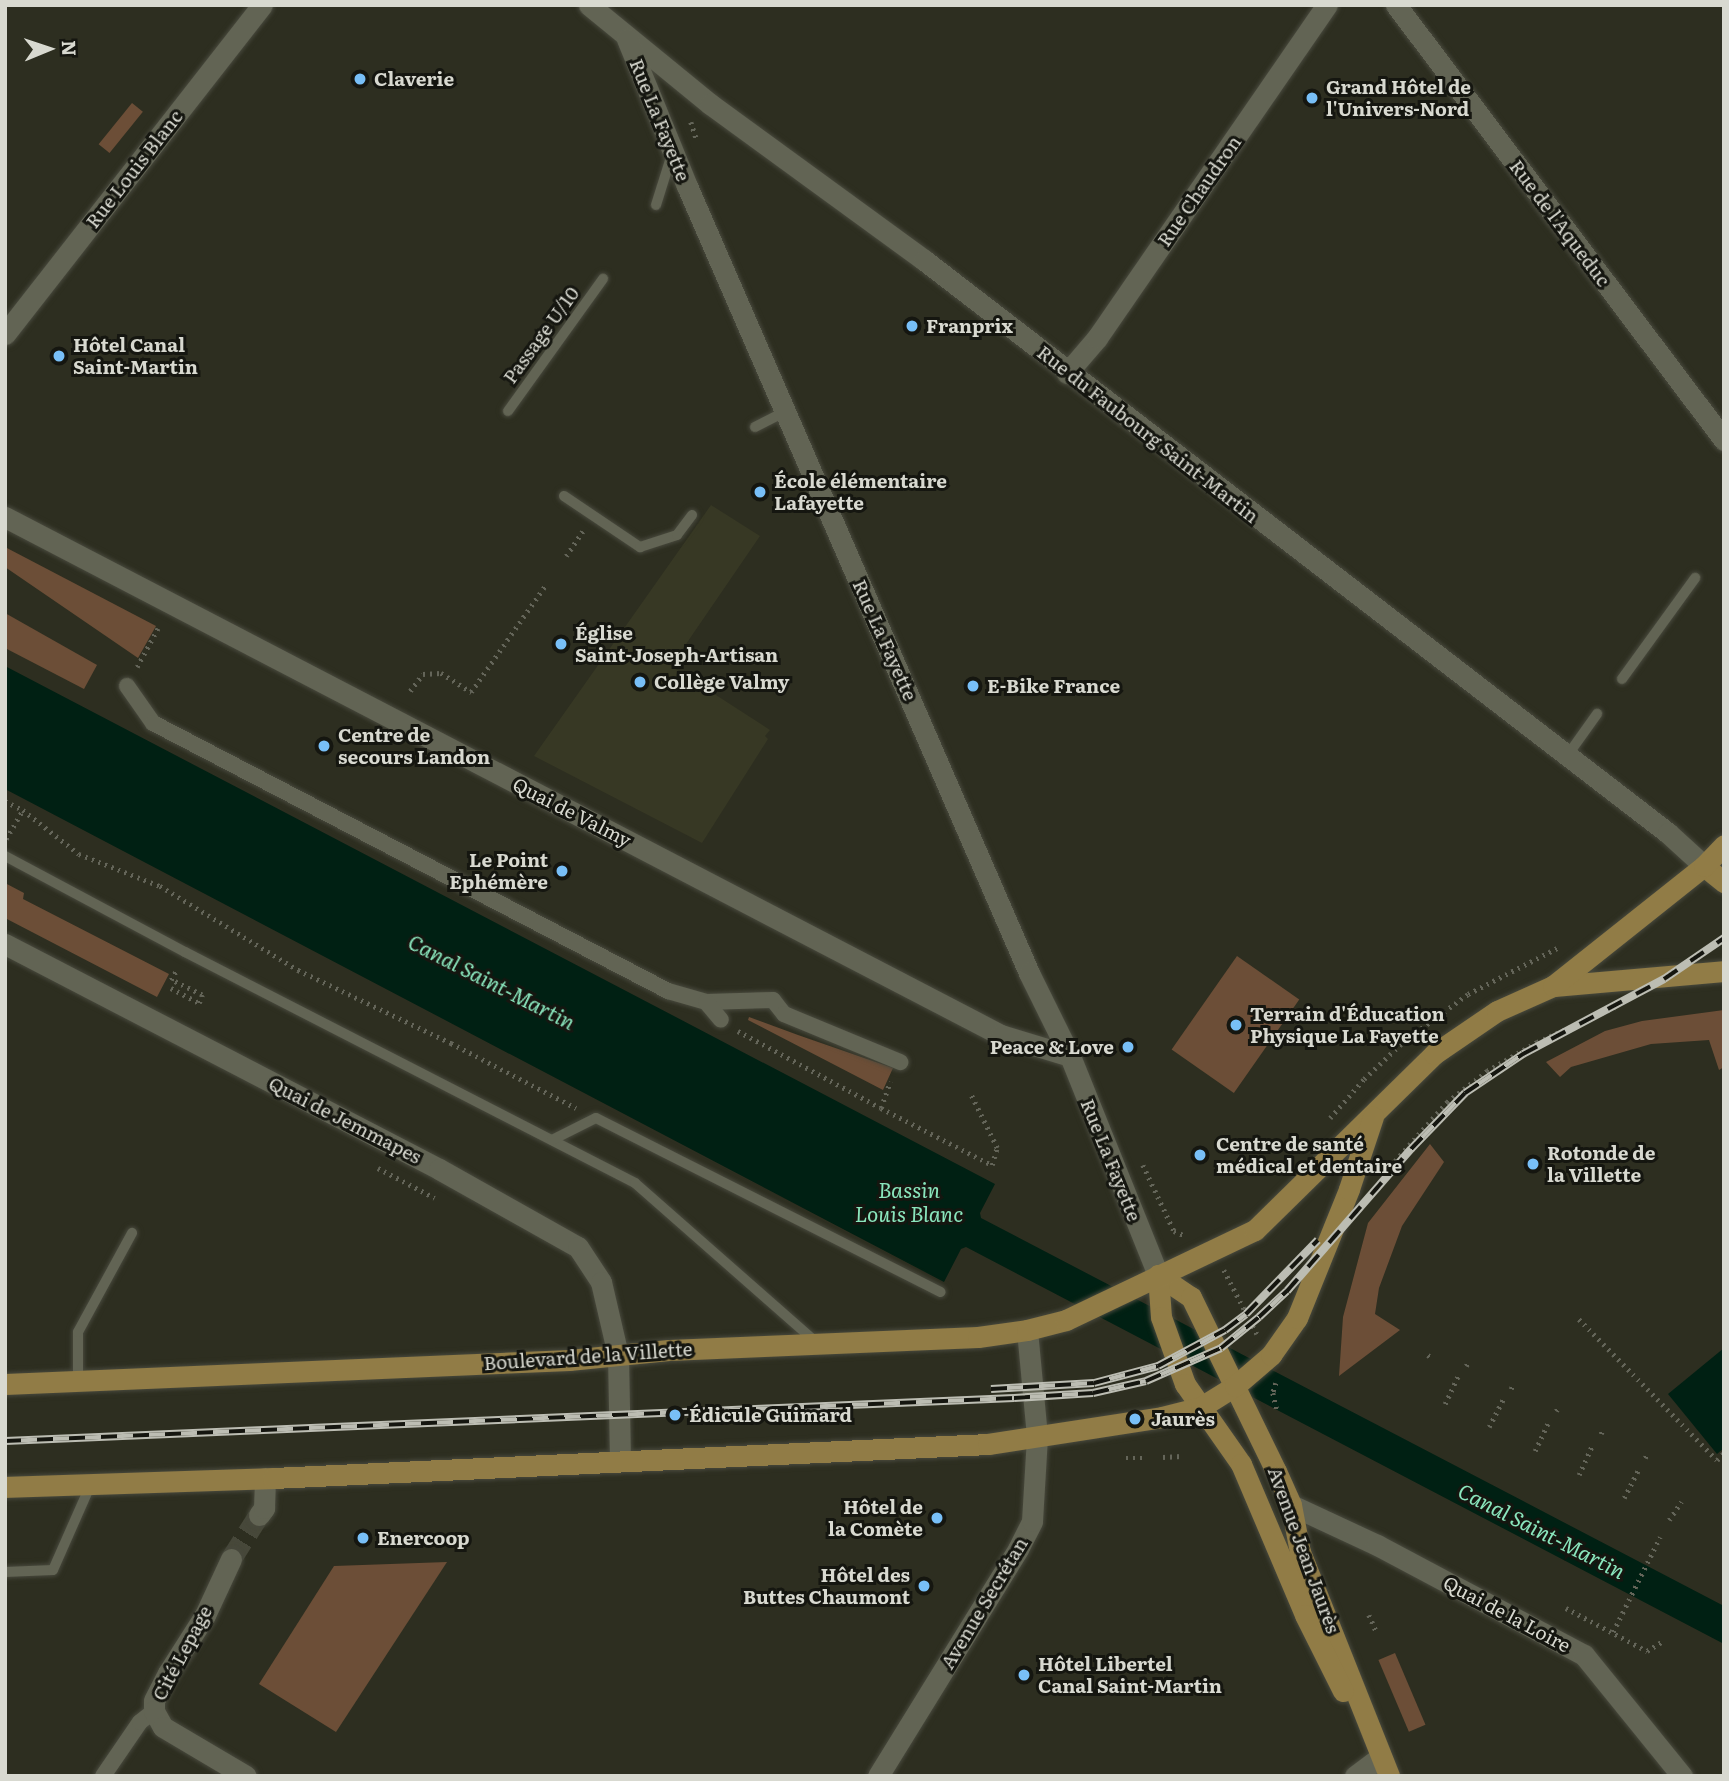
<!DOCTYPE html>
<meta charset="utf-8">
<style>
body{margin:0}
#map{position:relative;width:1729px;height:1781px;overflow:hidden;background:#2d2e20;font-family:Literata,serif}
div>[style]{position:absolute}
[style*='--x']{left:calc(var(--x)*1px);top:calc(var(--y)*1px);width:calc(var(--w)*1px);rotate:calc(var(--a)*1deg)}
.built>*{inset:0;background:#373824}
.green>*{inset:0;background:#6c4e37;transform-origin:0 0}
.water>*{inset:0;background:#002013}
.minor-tunnel>*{height:21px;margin-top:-10.5px;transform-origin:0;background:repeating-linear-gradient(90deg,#47483a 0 21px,transparent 0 31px)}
.path>*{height:4.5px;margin-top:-2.25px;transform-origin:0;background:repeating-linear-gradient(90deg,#646559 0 2px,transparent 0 7px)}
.roads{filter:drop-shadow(0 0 2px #48493d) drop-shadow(0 0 2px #48493d)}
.service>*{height:10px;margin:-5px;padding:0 5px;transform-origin:5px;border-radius:5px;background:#626454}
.pedestrian>*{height:16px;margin:-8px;padding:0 8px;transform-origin:8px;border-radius:8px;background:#626454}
.minor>*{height:21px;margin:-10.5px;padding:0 10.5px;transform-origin:10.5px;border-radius:10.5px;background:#626454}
.tertiary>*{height:21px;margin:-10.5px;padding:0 10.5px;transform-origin:10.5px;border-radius:10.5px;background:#626454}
.secondary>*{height:21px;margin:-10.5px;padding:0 10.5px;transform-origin:10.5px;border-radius:10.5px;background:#626454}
.primary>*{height:21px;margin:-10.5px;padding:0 10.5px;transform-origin:10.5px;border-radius:10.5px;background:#917c46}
.rail>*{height:8px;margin-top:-4px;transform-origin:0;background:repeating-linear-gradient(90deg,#151610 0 16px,#bcbdb3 0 32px);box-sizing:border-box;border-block:2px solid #bcbdb3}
.dots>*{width:19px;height:19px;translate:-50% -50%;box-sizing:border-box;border:4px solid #151610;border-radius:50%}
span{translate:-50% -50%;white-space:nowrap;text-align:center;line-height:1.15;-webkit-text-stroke:6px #151610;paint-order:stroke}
.poi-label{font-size:19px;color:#d8d9d0;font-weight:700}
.left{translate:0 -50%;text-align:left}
.right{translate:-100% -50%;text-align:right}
.street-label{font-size:19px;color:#d8d9d0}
.water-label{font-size:21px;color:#8ae6bd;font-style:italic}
.frame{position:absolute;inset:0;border:7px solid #d8d9d0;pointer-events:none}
.north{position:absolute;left:14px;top:14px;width:70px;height:70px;-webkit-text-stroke:5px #151610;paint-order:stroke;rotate:88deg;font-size:19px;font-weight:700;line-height:28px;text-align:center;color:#d8d9d0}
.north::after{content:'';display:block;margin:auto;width:24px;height:32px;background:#d8d9d0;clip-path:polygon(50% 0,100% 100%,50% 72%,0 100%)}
</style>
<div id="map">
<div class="built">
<div style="clip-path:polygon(711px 505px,760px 536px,671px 666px,770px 730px,765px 736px,768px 739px,702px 843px,534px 756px)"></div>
</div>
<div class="green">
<div style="left:132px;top:103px;width:14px;height:53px;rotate:39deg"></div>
<div style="clip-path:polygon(5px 547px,156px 626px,138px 658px,5px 567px)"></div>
<div style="clip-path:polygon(5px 613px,97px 665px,84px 689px,5px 648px)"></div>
<div style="clip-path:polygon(5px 883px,24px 893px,23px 899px,169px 974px,157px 997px,5px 918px)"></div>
<div style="left:1237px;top:956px;width:76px;height:114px;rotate:35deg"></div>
<div style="clip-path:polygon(1724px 1010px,1724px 1067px,1719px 1070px,1709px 1040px,1651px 1044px,1571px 1067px,1560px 1077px,1546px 1062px,1605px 1031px,1642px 1021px)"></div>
<div style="clip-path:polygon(749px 1017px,798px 1035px,893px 1068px,883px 1090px,748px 1020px)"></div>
<div style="clip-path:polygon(1430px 1144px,1444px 1162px,1402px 1226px,1379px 1288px,1375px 1314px,1400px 1330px,1339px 1376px,1343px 1317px,1368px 1223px)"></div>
<div style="clip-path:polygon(447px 1562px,336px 1732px,259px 1684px,334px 1566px)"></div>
<div style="left:1395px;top:1653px;width:78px;height:18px;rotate:67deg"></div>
</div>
<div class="water">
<div style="clip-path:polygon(5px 666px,995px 1184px,980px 1213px,981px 1218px,1724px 1606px,1724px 1644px,966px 1247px,961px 1249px,944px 1282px,5px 789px)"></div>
<div style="clip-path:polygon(1724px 1348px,1724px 1448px,1717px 1454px,1668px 1394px)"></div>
</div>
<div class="minor-tunnel">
<div style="--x:231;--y:1559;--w:52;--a:-57.5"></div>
</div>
<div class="path">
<div style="--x:691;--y:122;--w:19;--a:72"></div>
<div style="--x:566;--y:556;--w:30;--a:-56"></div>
<div style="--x:137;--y:667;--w:44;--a:-61.7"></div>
<div style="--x:410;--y:691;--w:21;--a:-53"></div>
<div style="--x:423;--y:674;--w:18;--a:-3"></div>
<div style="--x:441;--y:673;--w:36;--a:32"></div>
<div style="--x:471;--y:692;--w:129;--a:-55.1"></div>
<div style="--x:5;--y:801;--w:20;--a:27"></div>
<div style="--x:23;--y:810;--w:71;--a:38.2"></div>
<div style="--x:79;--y:854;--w:87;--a:21.6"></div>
<div style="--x:160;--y:886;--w:162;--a:31.3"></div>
<div style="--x:298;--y:970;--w:170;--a:25.5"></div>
<div style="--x:451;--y:1043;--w:141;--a:27.5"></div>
<div style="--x:6;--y:839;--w:34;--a:-60"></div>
<div style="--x:171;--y:988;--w:32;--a:28"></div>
<div style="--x:199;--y:1003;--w:9;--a:-69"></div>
<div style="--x:202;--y:995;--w:34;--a:-154"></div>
<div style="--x:171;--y:980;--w:13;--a:-61"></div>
<div style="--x:738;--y:1031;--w:162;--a:28.3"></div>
<div style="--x:881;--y:1108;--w:28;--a:-71"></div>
<div style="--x:881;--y:1108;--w:125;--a:27.2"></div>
<div style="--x:992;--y:1165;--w:18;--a:-74"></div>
<div style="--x:997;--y:1148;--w:59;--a:-116.1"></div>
<div style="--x:1330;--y:1118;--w:52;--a:-48.9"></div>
<div style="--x:1364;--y:1079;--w:55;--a:-43.5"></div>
<div style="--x:1404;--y:1041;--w:79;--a:-36.3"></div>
<div style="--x:1468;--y:994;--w:102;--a:-27.3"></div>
<div style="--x:1143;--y:1165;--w:73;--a:64.8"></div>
<div style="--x:1174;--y:1231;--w:13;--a:23"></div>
<div style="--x:378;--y:1168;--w:64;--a:27.8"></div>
<div style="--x:1377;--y:1189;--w:33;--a:-57"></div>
<div style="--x:1395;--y:1161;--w:79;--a:-48.6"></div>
<div style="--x:1447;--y:1102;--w:51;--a:-37.8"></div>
<div style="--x:1487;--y:1071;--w:58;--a:-30.1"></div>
<div style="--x:1537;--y:1042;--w:85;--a:-24.2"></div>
<div style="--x:1224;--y:1270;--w:72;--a:62.7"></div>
<div style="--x:1579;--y:1319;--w:197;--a:45.6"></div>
<div style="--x:1717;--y:1460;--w:10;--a:-45"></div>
<div style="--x:1428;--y:1355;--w:5;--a:37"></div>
<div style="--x:1466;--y:1366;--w:6;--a:-59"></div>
<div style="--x:1276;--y:1383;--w:10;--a:107"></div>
<div style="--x:1273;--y:1393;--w:18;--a:77"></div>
<div style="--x:1511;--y:1389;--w:5;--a:-68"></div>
<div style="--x:1445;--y:1404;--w:31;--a:-65"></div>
<div style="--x:1556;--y:1411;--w:4;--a:-56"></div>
<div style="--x:1489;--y:1427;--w:31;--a:-63"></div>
<div style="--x:1601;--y:1434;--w:3;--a:-72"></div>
<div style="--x:1535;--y:1451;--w:31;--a:-65"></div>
<div style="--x:1163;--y:1457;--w:19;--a:-3"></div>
<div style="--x:1126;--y:1458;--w:18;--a:0"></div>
<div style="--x:1645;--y:1458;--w:4;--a:-63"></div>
<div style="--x:1579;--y:1475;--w:32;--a:-66"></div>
<div style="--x:1624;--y:1498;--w:31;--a:-63"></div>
<div style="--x:1669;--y:1520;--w:22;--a:-56"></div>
<div style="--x:1566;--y:1608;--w:92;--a:28"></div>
<div style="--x:1647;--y:1651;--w:19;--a:-32"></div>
<div style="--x:1369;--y:1615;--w:20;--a:66"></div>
<div style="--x:1613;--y:1632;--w:106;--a:-63.7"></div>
</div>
<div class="roads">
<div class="service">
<div style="--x:656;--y:205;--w:53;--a:-72.6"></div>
<div style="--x:508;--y:411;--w:163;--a:-54.3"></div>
<div style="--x:755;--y:427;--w:34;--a:-27"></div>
<div style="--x:564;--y:496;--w:92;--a:33.9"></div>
<div style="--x:640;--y:547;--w:39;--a:-18"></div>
<div style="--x:677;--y:535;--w:25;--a:-53"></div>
<div style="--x:1622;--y:679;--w:125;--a:-54.1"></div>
<div style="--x:1567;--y:756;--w:52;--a:-54.5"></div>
<div style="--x:5;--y:856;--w:204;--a:28.1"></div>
<div style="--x:185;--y:952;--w:506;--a:27.17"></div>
<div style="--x:635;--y:1183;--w:240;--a:41.3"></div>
<div style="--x:552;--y:1140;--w:49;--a:-26.6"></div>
<div style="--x:596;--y:1118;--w:386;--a:26.8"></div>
<div style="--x:78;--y:1381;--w:49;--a:-90"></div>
<div style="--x:78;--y:1332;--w:113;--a:-61.4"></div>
<div style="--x:5;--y:1572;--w:48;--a:-2.4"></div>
<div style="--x:53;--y:1570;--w:94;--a:-66.2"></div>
</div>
<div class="pedestrian">
<div style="--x:127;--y:686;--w:45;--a:54.9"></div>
<div style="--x:153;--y:723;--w:581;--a:27.49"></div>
<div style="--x:668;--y:991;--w:40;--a:16"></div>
<div style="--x:706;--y:1002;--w:67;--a:-1.7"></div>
<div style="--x:773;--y:1000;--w:18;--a:52"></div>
<div style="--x:784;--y:1014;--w:126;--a:22.5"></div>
<div style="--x:706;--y:1002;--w:23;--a:50"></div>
<div style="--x:103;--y:1776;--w:65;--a:-55.6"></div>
<div style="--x:140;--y:1722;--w:18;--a:-38"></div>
</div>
<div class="minor">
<div style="--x:1396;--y:5;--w:545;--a:52.98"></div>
<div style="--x:5;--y:334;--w:417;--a:-52"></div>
<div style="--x:1067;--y:373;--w:46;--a:-49.4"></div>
<div style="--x:1097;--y:338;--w:405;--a:-55.4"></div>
<div style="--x:5;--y:517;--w:1123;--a:27.48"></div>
<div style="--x:1001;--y:1035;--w:72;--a:16.9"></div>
<div style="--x:5;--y:944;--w:489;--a:27.4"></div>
<div style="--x:439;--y:1169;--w:159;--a:29.3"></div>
<div style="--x:578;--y:1247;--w:42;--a:56.7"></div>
<div style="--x:601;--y:1282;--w:75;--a:76.9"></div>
<div style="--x:1291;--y:1505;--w:95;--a:24.9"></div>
<div style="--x:1377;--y:1545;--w:234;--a:28"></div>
<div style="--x:1584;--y:1655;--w:156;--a:51"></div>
<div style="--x:259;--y:1515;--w:9;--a:-54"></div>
<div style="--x:264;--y:1508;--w:30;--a:-88"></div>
<div style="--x:231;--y:1559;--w:62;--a:114.9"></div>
<div style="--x:205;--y:1615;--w:69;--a:122.5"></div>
<div style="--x:168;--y:1673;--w:31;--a:117"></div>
<div style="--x:154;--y:1701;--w:10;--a:90"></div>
<div style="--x:154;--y:1711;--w:18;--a:61"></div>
<div style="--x:163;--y:1727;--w:96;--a:30.6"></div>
<div style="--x:1355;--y:1776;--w:31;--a:-37"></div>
</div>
<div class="tertiary">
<div style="--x:618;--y:1355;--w:105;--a:88.9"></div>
</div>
<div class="secondary">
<div style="--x:589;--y:5;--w:156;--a:39.3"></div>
<div style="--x:710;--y:104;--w:265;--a:36.1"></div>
<div style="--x:924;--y:260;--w:939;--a:37.6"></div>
<div style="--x:1668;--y:833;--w:49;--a:42.5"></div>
<div style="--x:627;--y:39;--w:159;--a:67.8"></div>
<div style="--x:687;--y:186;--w:858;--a:66.51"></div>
<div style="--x:1029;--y:973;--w:93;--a:63.7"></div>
<div style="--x:1070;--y:1056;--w:236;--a:68.1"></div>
<div style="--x:878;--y:1776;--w:267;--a:-58.3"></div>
<div style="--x:1018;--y:1549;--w:31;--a:-63"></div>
<div style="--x:1032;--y:1521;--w:85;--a:-86.6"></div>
<div style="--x:1037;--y:1436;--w:106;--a:-95.4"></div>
</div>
<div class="primary">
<div style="--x:1704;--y:866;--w:26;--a:39"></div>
<div style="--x:1553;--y:986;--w:172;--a:-5"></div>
<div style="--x:1158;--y:1275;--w:40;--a:34"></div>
<div style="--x:1191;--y:1297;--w:194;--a:64"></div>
<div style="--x:1276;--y:1471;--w:37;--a:66"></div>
<div style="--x:1291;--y:1505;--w:48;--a:79.2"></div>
<div style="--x:1300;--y:1552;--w:241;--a:68.3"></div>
<div style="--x:1158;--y:1275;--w:42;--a:85.9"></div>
<div style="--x:1161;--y:1317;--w:71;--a:70.3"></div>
<div style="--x:1185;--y:1384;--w:98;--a:55"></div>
<div style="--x:1241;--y:1464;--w:164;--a:67"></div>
<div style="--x:1305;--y:1615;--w:85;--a:63.4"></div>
<div style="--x:5;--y:1384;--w:565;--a:-2.44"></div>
<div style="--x:569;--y:1360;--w:100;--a:-5.7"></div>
<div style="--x:669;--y:1350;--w:309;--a:-2.4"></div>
<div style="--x:978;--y:1337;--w:49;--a:-8.1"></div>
<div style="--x:1027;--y:1330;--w:40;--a:-14.4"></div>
<div style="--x:1066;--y:1320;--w:209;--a:-25.5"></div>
<div style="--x:1255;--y:1230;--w:251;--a:-44.5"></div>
<div style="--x:1434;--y:1054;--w:76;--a:-34.3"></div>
<div style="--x:1497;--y:1011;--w:61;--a:-24.1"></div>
<div style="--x:1553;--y:986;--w:193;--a:-38.5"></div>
<div style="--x:1704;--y:866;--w:29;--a:-46"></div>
<div style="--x:5;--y:1487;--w:268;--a:-1.9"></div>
<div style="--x:273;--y:1478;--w:716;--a:-2.72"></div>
<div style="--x:988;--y:1444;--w:176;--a:-8.8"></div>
<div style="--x:1162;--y:1417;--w:40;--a:-14.4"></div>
<div style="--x:1201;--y:1407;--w:40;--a:-32"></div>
<div style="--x:1235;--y:1386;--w:48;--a:-40.7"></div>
<div style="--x:1271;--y:1355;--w:45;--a:-54.9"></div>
<div style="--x:1297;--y:1318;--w:139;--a:-68"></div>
<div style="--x:1349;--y:1189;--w:76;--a:-71.6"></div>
</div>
</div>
<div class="rail">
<div style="--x:991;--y:1389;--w:103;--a:-3.3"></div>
<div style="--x:1094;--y:1383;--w:66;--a:-14.9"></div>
<div style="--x:1158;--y:1366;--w:76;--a:-28.2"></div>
<div style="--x:1225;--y:1330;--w:26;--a:-37"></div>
<div style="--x:1246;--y:1314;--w:103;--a:-45.8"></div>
<div style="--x:5;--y:1441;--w:1010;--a:-2.44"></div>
<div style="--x:1014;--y:1398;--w:79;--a:-3.6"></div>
<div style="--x:1093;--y:1393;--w:54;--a:-12.8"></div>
<div style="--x:1146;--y:1381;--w:82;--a:-23.7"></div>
<div style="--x:1221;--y:1348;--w:49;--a:-39.2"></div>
<div style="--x:1259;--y:1317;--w:38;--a:-43"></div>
<div style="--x:1287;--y:1291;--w:189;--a:-48.9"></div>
<div style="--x:1411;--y:1149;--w:78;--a:-46"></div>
<div style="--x:1465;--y:1093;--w:70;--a:-33.9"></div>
<div style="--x:1523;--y:1054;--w:160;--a:-28"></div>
<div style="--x:1664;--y:979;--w:73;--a:-34.3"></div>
</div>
<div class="dots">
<div style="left:360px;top:79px;background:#78bff7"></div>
<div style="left:1312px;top:98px;background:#78bff7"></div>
<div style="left:912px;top:326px;background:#78bff7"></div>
<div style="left:59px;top:356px;background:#78bff7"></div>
<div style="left:760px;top:492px;background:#78bff7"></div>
<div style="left:561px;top:644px;background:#78bff7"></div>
<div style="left:640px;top:682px;background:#78bff7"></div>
<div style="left:973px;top:686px;background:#78bff7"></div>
<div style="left:324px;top:746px;background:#78bff7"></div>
<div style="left:562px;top:871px;background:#78bff7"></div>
<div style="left:1236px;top:1025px;background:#78bff7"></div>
<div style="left:1128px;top:1047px;background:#78bff7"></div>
<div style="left:1200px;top:1155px;background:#78bff7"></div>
<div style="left:1533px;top:1164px;background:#78bff7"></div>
<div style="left:675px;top:1415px;background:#78bff7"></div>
<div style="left:1135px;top:1419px;background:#78bff7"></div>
<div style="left:937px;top:1518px;background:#78bff7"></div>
<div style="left:363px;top:1538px;background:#78bff7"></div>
<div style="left:924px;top:1586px;background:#78bff7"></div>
<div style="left:1024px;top:1675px;background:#78bff7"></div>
</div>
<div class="poi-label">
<span class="left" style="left:374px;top:79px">Claverie</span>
<span class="left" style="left:1326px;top:98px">Grand Hôtel de<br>l'Univers-Nord</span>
<span class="left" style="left:926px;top:326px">Franprix</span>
<span class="left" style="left:73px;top:356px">Hôtel Canal<br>Saint-Martin</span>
<span class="left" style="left:774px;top:492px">École élémentaire<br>Lafayette</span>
<span class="left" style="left:575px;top:644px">Église<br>Saint-Joseph-Artisan</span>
<span class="left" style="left:654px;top:682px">Collège Valmy</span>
<span class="left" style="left:987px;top:686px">E-Bike France</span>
<span class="left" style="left:338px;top:746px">Centre de<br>secours Landon</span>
<span class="right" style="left:548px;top:871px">Le Point<br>Ephémère</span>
<span class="left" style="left:1250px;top:1025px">Terrain d'Éducation<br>Physique La Fayette</span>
<span class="right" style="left:1114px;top:1047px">Peace &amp; Love</span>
<span class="left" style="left:1216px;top:1155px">Centre de santé<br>médical et dentaire</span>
<span class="left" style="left:1547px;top:1164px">Rotonde de<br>la Villette</span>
<span class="left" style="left:689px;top:1415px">Édicule Guimard</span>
<span class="left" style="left:1151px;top:1419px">Jaurès</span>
<span class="right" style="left:923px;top:1518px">Hôtel de<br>la Comète</span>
<span class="left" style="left:377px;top:1538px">Enercoop</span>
<span class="right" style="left:910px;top:1586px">Hôtel des<br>Buttes Chaumont</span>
<span class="left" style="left:1038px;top:1675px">Hôtel Libertel<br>Canal Saint-Martin</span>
</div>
<div class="street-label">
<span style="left:660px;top:120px;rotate:68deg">Rue La Fayette</span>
<span style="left:134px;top:169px;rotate:-52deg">Rue Louis Blanc</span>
<span style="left:1199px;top:191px;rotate:-55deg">Rue Chaudron</span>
<span style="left:1560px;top:223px;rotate:53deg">Rue de l'Aqueduc</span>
<span style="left:541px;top:335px;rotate:-54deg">Passage U/10</span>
<span style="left:1148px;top:434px;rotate:38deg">Rue du Faubourg Saint-Martin</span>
<span style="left:885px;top:640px;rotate:66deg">Rue La Fayette</span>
<span style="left:572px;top:812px;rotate:27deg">Quai de Valmy</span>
<span style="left:345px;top:1120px;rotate:27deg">Quai de Jemmapes</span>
<span style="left:1111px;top:1160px;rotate:68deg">Rue La Fayette</span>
<span style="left:588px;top:1356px;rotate:-4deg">Boulevard de la Villette</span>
<span style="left:1304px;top:1550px;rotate:70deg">Avenue Jean Jaurès</span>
<span style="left:984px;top:1603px;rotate:-59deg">Avenue Secrétan</span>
<span style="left:1507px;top:1614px;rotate:28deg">Quai de la Loire</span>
<span style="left:182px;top:1653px;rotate:-62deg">Cité Lepage</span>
</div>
<div class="water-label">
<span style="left:492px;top:981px;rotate:27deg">Canal Saint-Martin</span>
<span style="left:909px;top:1201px">Bassin<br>Louis Blanc</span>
<span style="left:1542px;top:1530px;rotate:27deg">Canal Saint-Martin</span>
</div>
<div class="frame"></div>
<div class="north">N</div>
</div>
